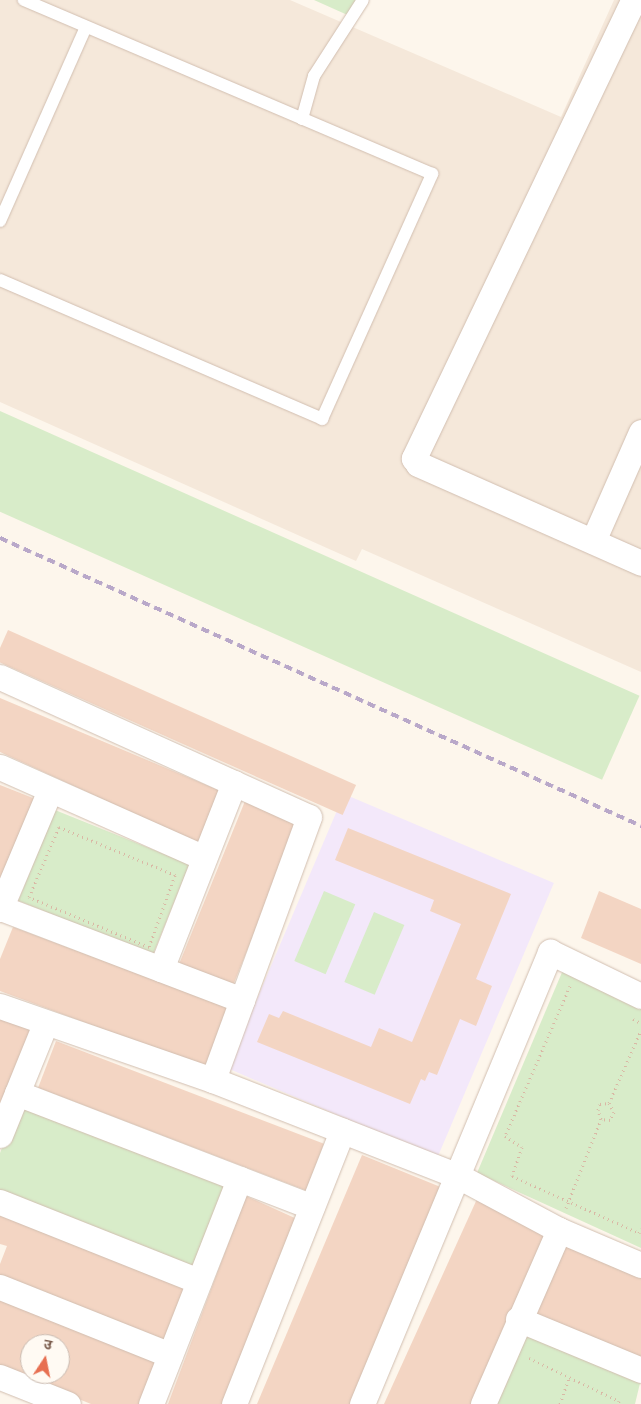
<!DOCTYPE html>
<meta charset="utf-8">
<style>
body{margin:0}
#map{position:relative;width:641px;height:1404px;overflow:hidden;background:#fdf6ec;font-family:"Varela Round","Noto Sans Devanagari",sans-serif}
div>[style]{position:absolute}
[style*='--x']{left:calc(var(--x)*1px);top:calc(var(--y)*1px);width:calc(var(--w)*1px);rotate:calc(var(--a)*1deg)}
.residential>*{inset:0;background:#f5e8da}
.education>*{inset:0;background:#f3e8fa;transform-origin:0 0}
.green>*{inset:0;background:#d8ecc9;transform-origin:0 0}
.building>*{inset:0;background:#f3d5c3;transform-origin:0 0}
.path>*{height:3px;margin-top:-1.5px;transform-origin:0;background:repeating-linear-gradient(90deg,#d9b8a5 0 1px,transparent 0 5px)}
.roads{filter:drop-shadow(0 0 1px #d1beb0) drop-shadow(0 0 1px #d1beb0)}
.lane>*{height:12px;margin:-6px;padding:0 6px;transform-origin:6px;border-radius:6px;background:#fff}
.street>*{height:25px;margin:-12.5px;padding:0 12.5px;transform-origin:12.5px;border-radius:12.5px;background:#fff}
.rail>*{height:4px;margin-top:-2px;transform-origin:0;background:repeating-linear-gradient(90deg,#b9a8c9 0 8px,transparent 0 13px)}
span{translate:-50% -50%;white-space:nowrap;text-align:center;line-height:1.15;-webkit-text-stroke:4.5px #fffaf3;paint-order:stroke}
.north{position:absolute;left:20px;top:1334px;width:50px;height:50px;box-sizing:border-box;background:#fffaf3;border:1px solid #cabbb1;border-radius:50%;rotate:11deg;font-size:14px;font-weight:700;line-height:20px;text-align:center;color:#7a5c4d}
.north::after{content:'';display:block;margin:auto;width:18px;height:22px;background:#e76f51;clip-path:polygon(50% 0,100% 100%,50% 72%,0 100%)}
</style>
<div id="map">
<div class="residential">
<div style="clip-path:polygon(0 0,290px 0,561px 117px,614px 0,641px 0,641px 672px,362px 549px,356px 561px,0 402px)"></div>
</div>
<div class="education">
<div style="left:344px;top:794px;width:228px;height:298px;rotate:23deg"></div>
</div>
<div class="green">
<div style="clip-path:polygon(314px 0,360px 0,352px 17px)"></div>
<div style="left:0;top:411px;width:700px;height:92px;rotate:24deg"></div>
<div style="left:55px;top:810px;width:145px;height:98px;rotate:22deg"></div>
<div style="left:324px;top:891px;width:34px;height:76px;rotate:23deg"></div>
<div style="left:374px;top:912px;width:33px;height:76px;rotate:23deg"></div>
<div style="clip-path:polygon(563px 970px,641px 1004px,641px 1248px,477px 1173px)"></div>
<div style="clip-path:polygon(20px 1100px,232px 1185px,197px 1276px,0 1197px,0 1153px)"></div>
<div style="clip-path:polygon(524px 1331px,641px 1379px,635px 1404px,493px 1404px)"></div>
</div>
<div class="building">
<div style="left:8px;top:630px;width:381px;height:33px;rotate:24deg"></div>
<div style="clip-path:polygon(0 698px,223px 792px,202px 845px,0 752px)"></div>
<div style="clip-path:polygon(0 785px,38px 800px,0 892px)"></div>
<div style="left:245px;top:801px;width:58px;height:177px;rotate:22deg"></div>
<div style="clip-path:polygon(348px 828px,511px 894px,476px 979px,492px 986px,476px 1026px,460px 1019px,437px 1075px,429px 1072px,425px 1081px,421px 1079px,410px 1104px,257px 1042px,269px 1014px,279px 1018px,283px 1011px,371px 1047px,379px 1028px,412px 1042px,461px 924px,430px 911px,434px 900px,335px 860px)"></div>
<div style="clip-path:polygon(599px 891px,641px 909px,641px 964px,581px 938px)"></div>
<div style="clip-path:polygon(13px 927px,232px 1009px,210px 1069px,0 991px,0 959px)"></div>
<div style="clip-path:polygon(0 1017px,31px 1029px,0 1110px)"></div>
<div style="left:56px;top:1041px;width:287px;height:50px;rotate:21deg"></div>
<div style="clip-path:polygon(362px 1155px,443px 1188px,352px 1404px,257px 1404px)"></div>
<div style="clip-path:polygon(246px 1196px,297px 1219px,225px 1404px,168px 1404px)"></div>
<div style="clip-path:polygon(477px 1199px,548px 1233px,476px 1404px,384px 1404px)"></div>
<div style="clip-path:polygon(0 1214px,187px 1287px,166px 1341px,0 1276px,0 1264px,7px 1246px,0 1244px)"></div>
<div style="clip-path:polygon(566px 1244px,641px 1276px,641px 1360px,533px 1315px)"></div>
<div style="clip-path:polygon(evenodd,0 1300px,158px 1360px,142px 1404px,91px 1404px,0 1367px,0 1300px,30px 1344px,60px 1344px,60px 1374px,30px 1374px,30px 1344px)"></div>
</div>
<div class="path">
<div style="--x:59;--y:827;--w:126;--a:22.5"></div>
<div style="--x:175;--y:875;--w:77;--a:109.9"></div>
<div style="--x:149;--y:947;--w:130;--a:-157.4"></div>
<div style="--x:29;--y:897;--w:76;--a:-66.8"></div>
<div style="--x:570;--y:986;--w:163;--a:113.4"></div>
<div style="--x:505;--y:1136;--w:20;--a:33"></div>
<div style="--x:522;--y:1147;--w:31;--a:109"></div>
<div style="--x:512;--y:1176;--w:139;--a:24.2"></div>
<div style="--x:639;--y:1233;--w:5;--a:-68"></div>
<div style="--x:633;--y:1019;--w:9;--a:27"></div>
<div style="--x:609;--y:1103;--w:80;--a:-66.3"></div>
<div style="--x:566;--y:1208;--w:96;--a:-68.5"></div>
<div style="--x:601;--y:1119;--w:9;--a:-108"></div>
<div style="--x:598;--y:1110;--w:6;--a:-72"></div>
<div style="--x:600;--y:1104;--w:9;--a:-6"></div>
<div style="--x:609;--y:1103;--w:10;--a:61"></div>
<div style="--x:614;--y:1112;--w:9;--a:117"></div>
<div style="--x:610;--y:1120;--w:9;--a:-174"></div>
<div style="--x:529;--y:1358;--w:100;--a:25.5"></div>
<div style="--x:619;--y:1401;--w:3;--a:108"></div>
<div style="--x:560;--y:1404;--w:28;--a:-71"></div>
</div>
<div class="roads">
<div class="lane">
<div style="--x:302;--y:119;--w:45;--a:-74.4"></div>
<div style="--x:314;--y:76;--w:90;--a:-57.2"></div>
<div style="--x:0;--y:221;--w:212;--a:-66.1"></div>
<div style="--x:0;--y:280;--w:351;--a:23.3"></div>
<div style="--x:322;--y:419;--w:269;--a:-65.8"></div>
<div style="--x:432;--y:174;--w:444;--a:-156.9"></div>
</div>
<div class="street">
<div style="--x:641;--y:2;--w:9;--a:174"></div>
<div style="--x:632;--y:3;--w:505;--a:115.6"></div>
<div style="--x:414;--y:458;--w:7;--a:56"></div>
<div style="--x:418;--y:464;--w:244;--a:23.9"></div>
<div style="--x:593;--y:541;--w:119;--a:-66.2"></div>
<div style="--x:0;--y:677;--w:339;--a:24.4"></div>
<div style="--x:309;--y:817;--w:280;--a:110.1"></div>
<div style="--x:0;--y:767;--w:223;--a:24"></div>
<div style="--x:1;--y:908;--w:258;--a:20.9"></div>
<div style="--x:0;--y:909;--w:129;--a:-67.2"></div>
<div style="--x:161;--y:969;--w:200;--a:-68.6"></div>
<div style="--x:0;--y:1006;--w:225;--a:19.2"></div>
<div style="--x:213;--y:1080;--w:263;--a:21.4"></div>
<div style="--x:458;--y:1176;--w:115;--a:28.1"></div>
<div style="--x:559;--y:1230;--w:89;--a:23.1"></div>
<div style="--x:17;--y:1093;--w:316;--a:21.1"></div>
<div style="--x:0;--y:1135;--w:120;--a:-67.9"></div>
<div style="--x:0;--y:1202;--w:214;--a:21.7"></div>
<div style="--x:0;--y:1287;--w:183;--a:21.8"></div>
<div style="--x:518;--y:1319;--w:133;--a:22.5"></div>
<div style="--x:0;--y:1377;--w:73;--a:21.7"></div>
<div style="--x:151;--y:1404;--w:242;--a:-68.6"></div>
<div style="--x:234;--y:1404;--w:294;--a:-68.4"></div>
<div style="--x:362;--y:1404;--w:490;--a:-67.4"></div>
<div style="--x:550;--y:952;--w:101;--a:25.8"></div>
<div style="--x:483;--y:1404;--w:190;--a:-66.4"></div>
</div>
</div>
<div class="rail">
<div style="--x:0;--y:538;--w:703;--a:24.19"></div>
</div>
<div class="north">उ</div>
</div>
